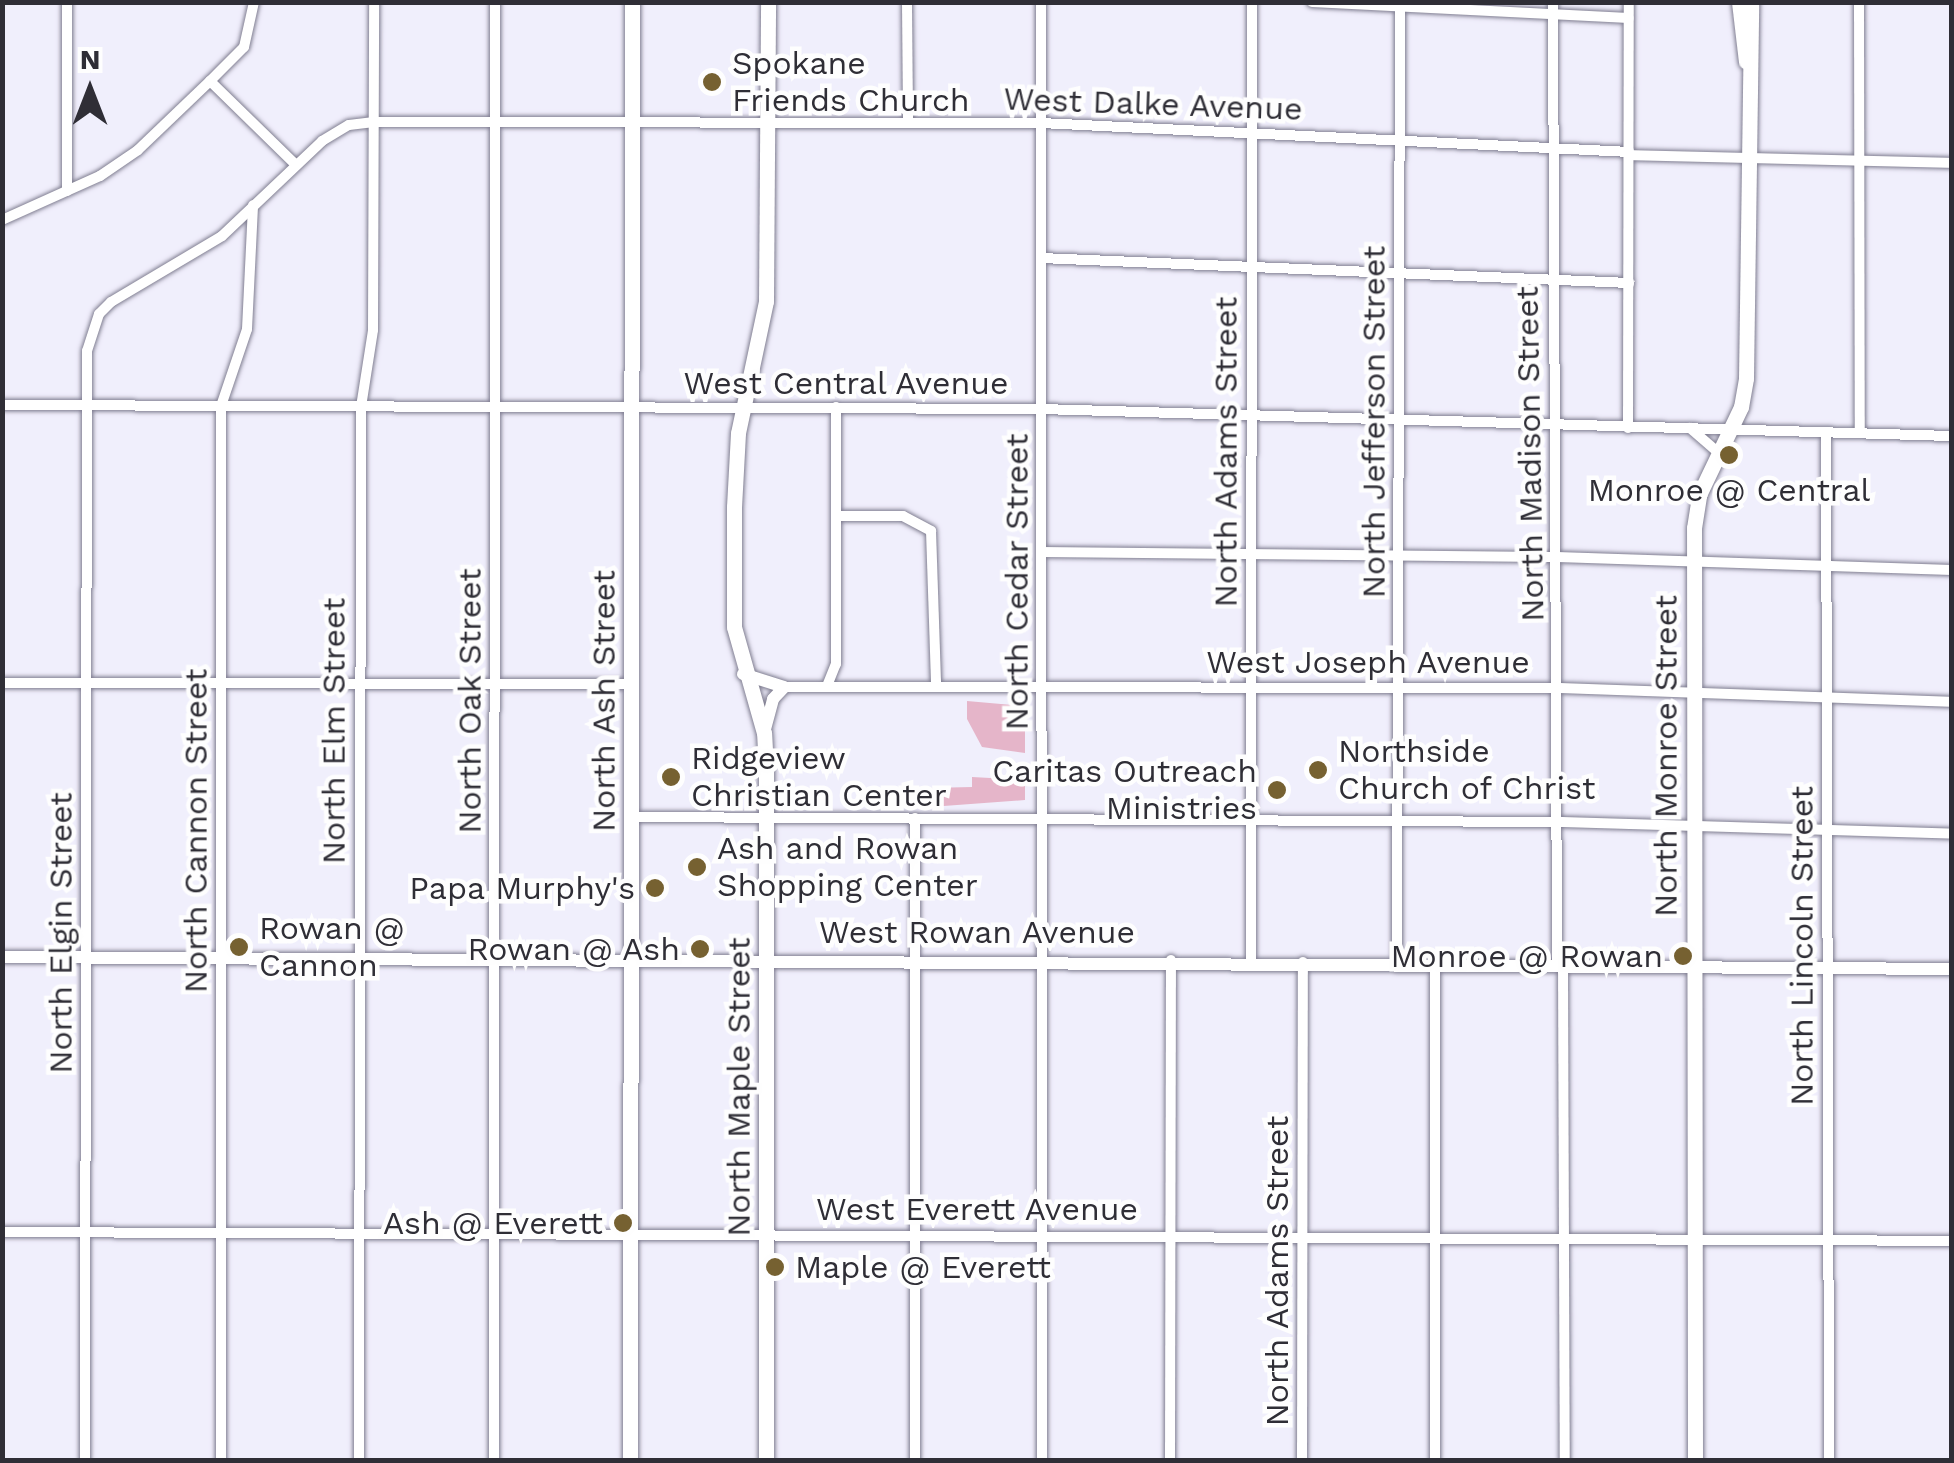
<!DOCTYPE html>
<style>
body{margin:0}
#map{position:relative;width:1954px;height:1463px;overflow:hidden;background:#f0effc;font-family:"Work Sans",sans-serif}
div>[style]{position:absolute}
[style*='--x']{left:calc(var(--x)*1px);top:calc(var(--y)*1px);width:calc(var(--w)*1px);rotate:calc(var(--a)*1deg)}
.green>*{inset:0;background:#e5b5c9}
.roads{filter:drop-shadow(0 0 2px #807e91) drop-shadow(0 0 2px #807e91)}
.minor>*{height:10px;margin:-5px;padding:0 5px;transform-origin:5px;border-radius:5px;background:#fff}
.tertiary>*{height:12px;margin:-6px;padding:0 6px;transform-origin:6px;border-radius:6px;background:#fff}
.secondary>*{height:15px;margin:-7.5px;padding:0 7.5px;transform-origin:7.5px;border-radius:7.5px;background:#fff}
.primary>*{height:15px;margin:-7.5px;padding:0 7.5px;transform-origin:7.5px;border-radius:7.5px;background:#fff}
.dots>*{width:28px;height:28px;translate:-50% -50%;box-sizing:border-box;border:5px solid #fefefe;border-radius:50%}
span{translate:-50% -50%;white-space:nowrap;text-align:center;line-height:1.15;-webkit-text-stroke:9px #fefefe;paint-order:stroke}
.poi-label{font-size:32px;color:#2f2e36}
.left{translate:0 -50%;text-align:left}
.right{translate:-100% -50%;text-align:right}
.street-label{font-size:32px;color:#2f2e36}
.frame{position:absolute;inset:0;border:5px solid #2f2e36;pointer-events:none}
.north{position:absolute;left:40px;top:40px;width:100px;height:100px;-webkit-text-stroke:8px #fefefe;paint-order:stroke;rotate:0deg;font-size:28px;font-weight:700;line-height:40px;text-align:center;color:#2f2e36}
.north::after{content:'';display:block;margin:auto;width:35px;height:45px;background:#2f2e36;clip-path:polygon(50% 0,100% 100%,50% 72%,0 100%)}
</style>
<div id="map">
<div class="green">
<div style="clip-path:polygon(967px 701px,1025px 706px,1025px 753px,982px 747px,967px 719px)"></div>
<div style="clip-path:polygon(972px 777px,1025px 780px,1025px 800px,930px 807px,929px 788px,972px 787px)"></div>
</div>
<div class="roads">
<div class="minor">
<div style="--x:254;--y:2;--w:46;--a:102.5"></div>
<div style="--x:244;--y:47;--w:48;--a:135"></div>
<div style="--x:210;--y:81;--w:120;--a:44.3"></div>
<div style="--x:907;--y:2;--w:120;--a:89.5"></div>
<div style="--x:1041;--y:2;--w:1458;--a:89.96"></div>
<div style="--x:1312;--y:2;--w:317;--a:2.9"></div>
<div style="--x:1553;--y:2;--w:962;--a:89.76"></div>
<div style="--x:1859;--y:2;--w:430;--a:89.9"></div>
<div style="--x:1629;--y:155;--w:323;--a:1.4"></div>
<div style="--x:67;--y:191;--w:189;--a:-90"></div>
<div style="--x:2;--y:220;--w:107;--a:-24.2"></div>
<div style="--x:100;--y:176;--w:46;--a:-34.4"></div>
<div style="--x:138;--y:150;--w:100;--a:-43.8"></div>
<div style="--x:1041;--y:258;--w:589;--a:2.43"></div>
<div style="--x:2;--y:405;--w:1039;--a:0.22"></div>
<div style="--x:1041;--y:409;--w:911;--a:1.7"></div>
<div style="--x:1628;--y:428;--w:426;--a:-89.9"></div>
<div style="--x:1690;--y:428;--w:37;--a:41"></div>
<div style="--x:1826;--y:432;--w:1028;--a:89.83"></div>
<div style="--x:837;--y:516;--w:66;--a:0"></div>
<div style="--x:903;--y:516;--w:32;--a:28"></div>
<div style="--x:931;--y:531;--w:153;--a:88.1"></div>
<div style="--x:1041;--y:552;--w:516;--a:0.56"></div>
<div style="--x:1557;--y:557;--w:395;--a:1.9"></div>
<div style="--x:2;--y:683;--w:629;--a:0.09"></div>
<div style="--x:827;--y:686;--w:24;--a:-68"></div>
<div style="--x:836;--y:664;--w:257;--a:-90"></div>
<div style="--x:784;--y:687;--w:774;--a:0.07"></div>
<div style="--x:1558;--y:688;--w:394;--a:2"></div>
<div style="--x:631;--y:817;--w:928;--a:0.31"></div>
<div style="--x:1559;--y:822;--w:393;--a:1.7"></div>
<div style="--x:1251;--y:961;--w:959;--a:-89.94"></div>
<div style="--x:1397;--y:963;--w:961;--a:-89.82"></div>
<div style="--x:1563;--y:964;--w:496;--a:89.8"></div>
<div style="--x:2;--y:1232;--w:1950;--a:0.26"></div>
<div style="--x:85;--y:1460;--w:1109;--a:-89.9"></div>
<div style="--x:87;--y:351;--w:39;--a:-72"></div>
<div style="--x:99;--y:314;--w:17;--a:-45"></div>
<div style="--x:111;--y:302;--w:129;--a:-30.7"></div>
<div style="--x:222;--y:236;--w:138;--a:-43.5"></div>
<div style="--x:322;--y:141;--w:31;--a:-31"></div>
<div style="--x:349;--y:125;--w:25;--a:-7"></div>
<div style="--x:374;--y:122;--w:667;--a:0.09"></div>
<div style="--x:1041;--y:123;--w:589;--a:2.82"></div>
<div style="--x:221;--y:1460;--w:1054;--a:-90"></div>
<div style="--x:221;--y:406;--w:81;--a:-71.3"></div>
<div style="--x:247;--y:329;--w:124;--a:-87.2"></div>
<div style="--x:359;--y:1460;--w:1053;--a:-89.89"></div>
<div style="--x:361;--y:407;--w:78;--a:-81.1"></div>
<div style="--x:373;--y:330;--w:328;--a:-89.8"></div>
<div style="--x:494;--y:1460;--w:1458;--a:-89.96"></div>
<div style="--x:915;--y:1460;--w:642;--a:-90"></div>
<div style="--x:1170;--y:1460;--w:500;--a:-89.89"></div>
<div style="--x:1302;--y:1460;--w:498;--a:-89.9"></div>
<div style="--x:1435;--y:1460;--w:497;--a:-90"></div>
</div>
<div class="tertiary">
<div style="--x:743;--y:674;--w:43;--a:17.6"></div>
<div style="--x:764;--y:733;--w:35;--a:-75"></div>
<div style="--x:773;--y:699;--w:16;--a:-47"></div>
<div style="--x:2;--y:957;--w:1950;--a:0.35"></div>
</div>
<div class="secondary">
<div style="--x:1739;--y:2;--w:60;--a:83.3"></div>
<div style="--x:1695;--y:1460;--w:932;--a:-90.06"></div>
<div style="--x:1694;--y:528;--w:33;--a:-81"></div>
<div style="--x:1699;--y:495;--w:98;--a:-64.5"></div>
<div style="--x:1741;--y:407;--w:29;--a:-80"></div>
<div style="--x:1746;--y:378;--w:376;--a:-89.2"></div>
</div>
<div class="primary">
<div style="--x:630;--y:1460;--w:1458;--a:-89.92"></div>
<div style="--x:766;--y:1460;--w:691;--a:-90"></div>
<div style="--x:766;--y:769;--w:36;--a:-93"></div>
<div style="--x:764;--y:733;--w:110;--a:-105.8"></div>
<div style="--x:734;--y:627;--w:120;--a:-90"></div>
<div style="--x:734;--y:507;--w:74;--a:-86.9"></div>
<div style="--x:738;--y:433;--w:135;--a:-78"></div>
<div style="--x:766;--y:301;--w:299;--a:-89.6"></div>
</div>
</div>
<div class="dots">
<div style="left:712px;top:82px;background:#766131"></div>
<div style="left:1729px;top:455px;background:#766131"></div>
<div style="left:1318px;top:770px;background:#766131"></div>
<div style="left:671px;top:777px;background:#766131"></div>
<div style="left:1277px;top:790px;background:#766131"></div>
<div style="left:697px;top:867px;background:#766131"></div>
<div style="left:655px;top:888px;background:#766131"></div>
<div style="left:239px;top:947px;background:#766131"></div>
<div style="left:700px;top:949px;background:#766131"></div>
<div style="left:1683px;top:956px;background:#766131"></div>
<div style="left:623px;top:1223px;background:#766131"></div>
<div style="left:775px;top:1267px;background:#766131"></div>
</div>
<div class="poi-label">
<span class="left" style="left:732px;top:82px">Spokane<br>Friends Church</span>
<span style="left:1729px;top:490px">Monroe @ Central</span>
<span class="left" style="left:1338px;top:770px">Northside<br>Church of Christ</span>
<span class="left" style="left:691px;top:777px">Ridgeview<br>Christian Center</span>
<span class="right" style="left:1257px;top:790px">Caritas Outreach<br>Ministries</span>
<span class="left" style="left:717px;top:867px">Ash and Rowan<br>Shopping Center</span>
<span class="right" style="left:635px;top:888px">Papa Murphy's</span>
<span class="left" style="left:259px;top:947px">Rowan @<br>Cannon</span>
<span class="right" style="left:680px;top:949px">Rowan @ Ash</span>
<span class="right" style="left:1663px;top:956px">Monroe @ Rowan</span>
<span class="right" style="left:603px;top:1223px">Ash @ Everett</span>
<span class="left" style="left:795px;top:1267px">Maple @ Everett</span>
</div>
<div class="street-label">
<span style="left:1153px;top:104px;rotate:2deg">West Dalke Avenue</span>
<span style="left:846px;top:383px">West Central Avenue</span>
<span style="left:1374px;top:422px;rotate:-90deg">North Jefferson Street</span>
<span style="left:1226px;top:452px;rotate:-90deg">North Adams Street</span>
<span style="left:1530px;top:454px;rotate:-91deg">North Madison Street</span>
<span style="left:1017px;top:582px;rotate:-90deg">North Cedar Street</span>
<span style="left:1368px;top:662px">West Joseph Avenue</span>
<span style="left:470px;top:701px;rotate:-90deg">North Oak Street</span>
<span style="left:604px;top:701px;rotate:-90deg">North Ash Street</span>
<span style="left:334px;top:731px;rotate:-90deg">North Elm Street</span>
<span style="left:1666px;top:756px;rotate:-90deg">North Monroe Street</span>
<span style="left:196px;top:831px;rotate:-90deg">North Cannon Street</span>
<span style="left:977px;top:932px">West Rowan Avenue</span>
<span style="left:61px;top:933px;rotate:-90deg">North Elgin Street</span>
<span style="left:1802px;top:946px;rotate:-90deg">North Lincoln Street</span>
<span style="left:739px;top:1087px;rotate:-90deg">North Maple Street</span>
<span style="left:977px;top:1209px">West Everett Avenue</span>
<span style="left:1277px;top:1271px;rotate:-90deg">North Adams Street</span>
</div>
<div class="frame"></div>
<div class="north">N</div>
</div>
